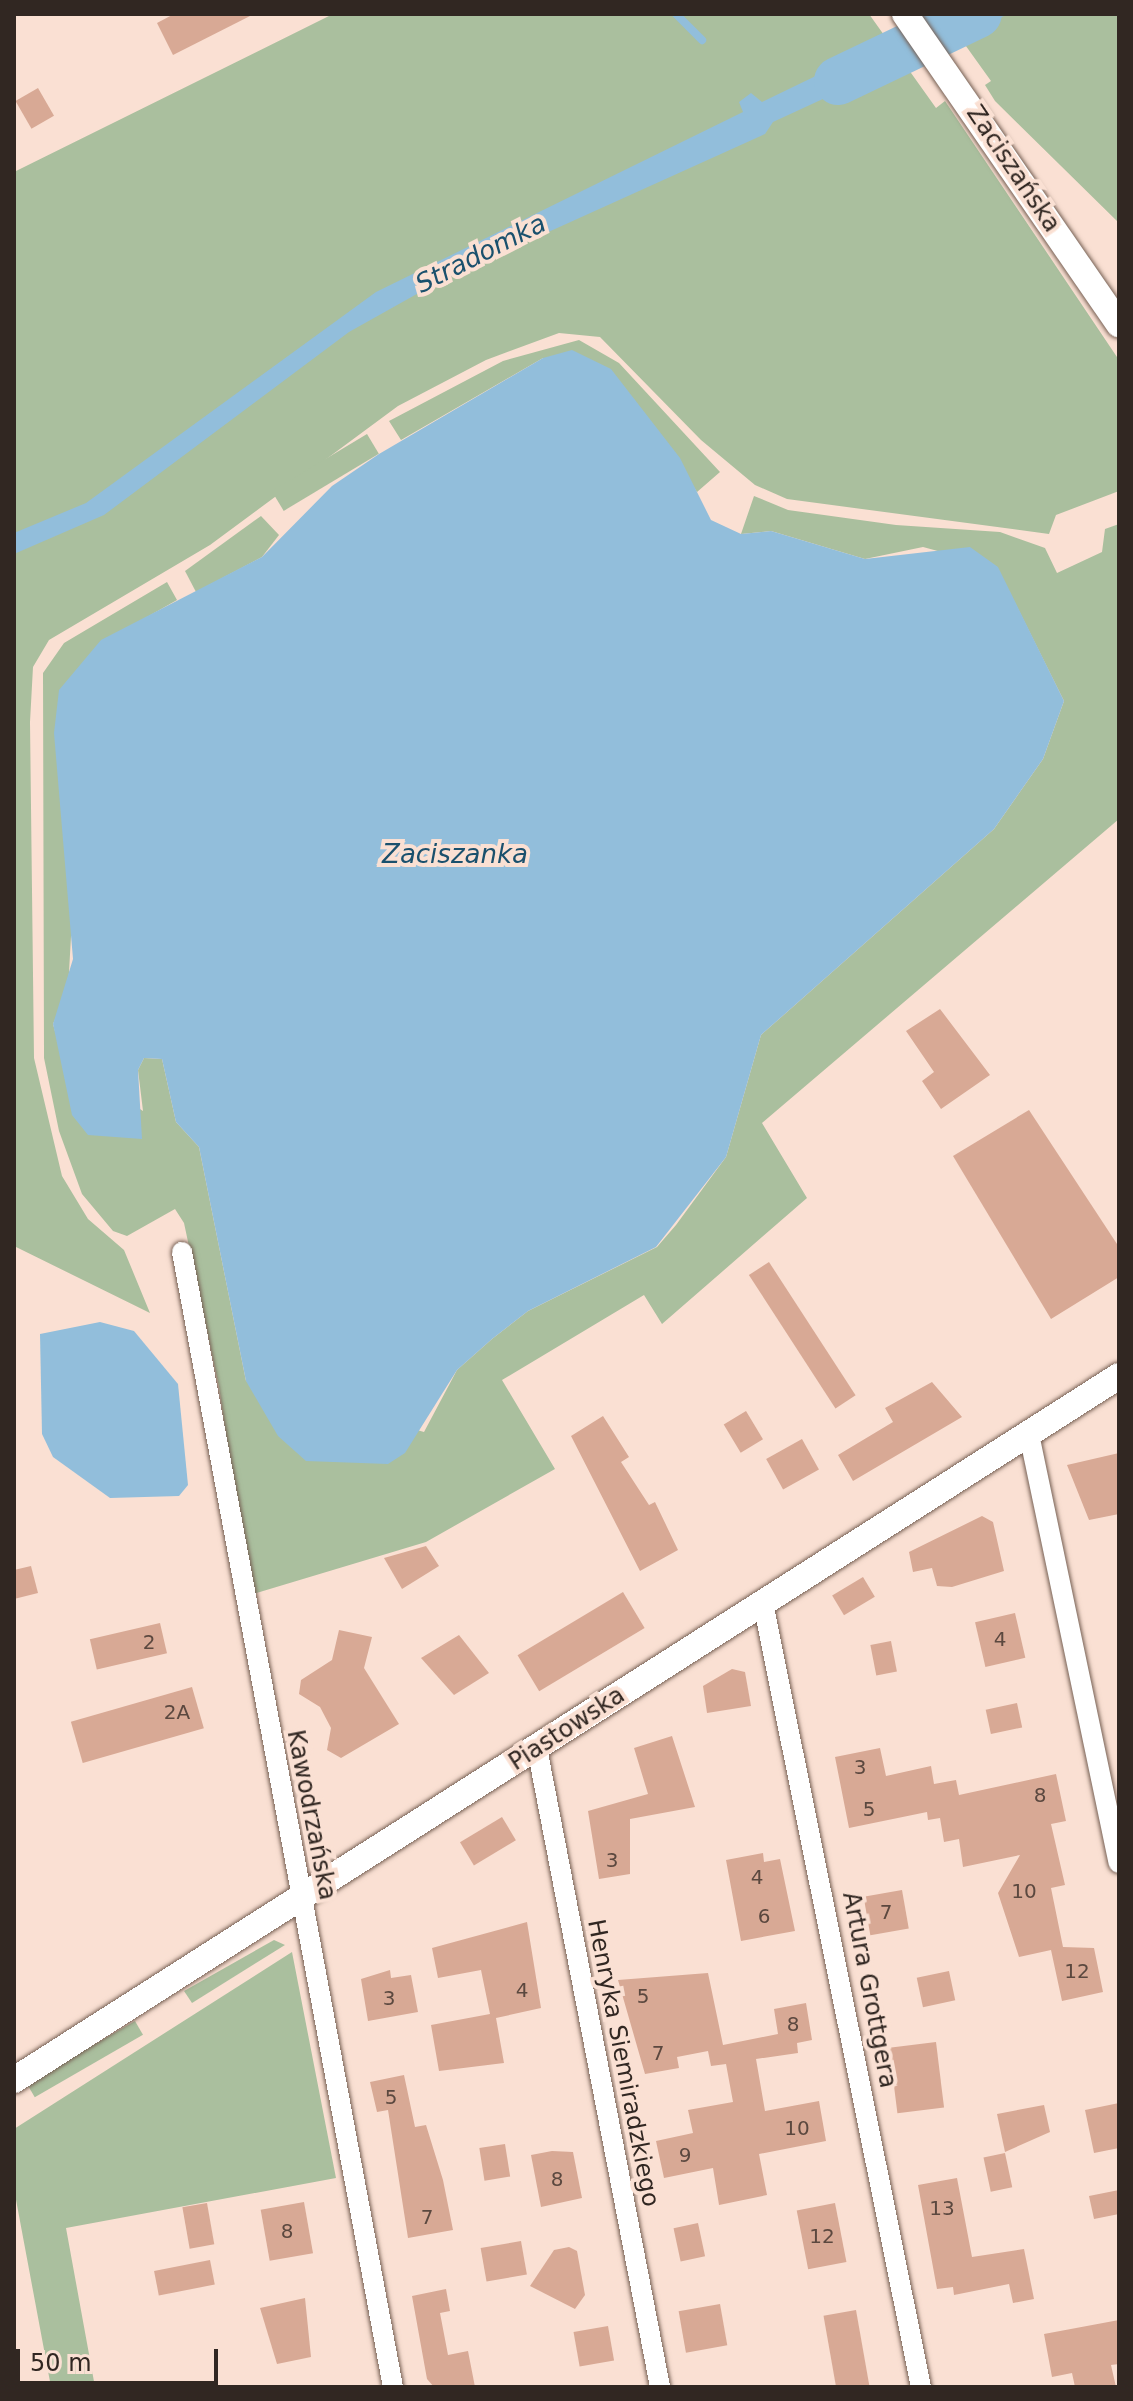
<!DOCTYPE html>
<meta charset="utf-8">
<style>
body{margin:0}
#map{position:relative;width:1133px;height:2401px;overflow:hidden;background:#fae0d3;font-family:"DejaVu Sans",sans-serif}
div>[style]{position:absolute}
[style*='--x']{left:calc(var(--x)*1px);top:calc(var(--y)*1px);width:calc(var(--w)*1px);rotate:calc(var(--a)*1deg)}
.green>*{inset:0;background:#aabf9e;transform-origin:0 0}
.water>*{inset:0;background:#92bedb}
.stream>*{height:8px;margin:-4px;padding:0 4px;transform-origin:4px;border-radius:4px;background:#92bedb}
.river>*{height:48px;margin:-24px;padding:0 24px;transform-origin:24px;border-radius:24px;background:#92bedb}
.building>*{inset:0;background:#d8a995;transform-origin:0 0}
.roads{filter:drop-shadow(0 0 2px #766054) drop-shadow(0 0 2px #766054)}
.minor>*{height:20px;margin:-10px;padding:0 10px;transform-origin:10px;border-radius:10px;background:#fff}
.tertiary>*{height:26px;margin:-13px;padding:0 13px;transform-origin:13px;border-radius:13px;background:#fff}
span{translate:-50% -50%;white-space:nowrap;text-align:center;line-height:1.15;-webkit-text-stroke:8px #fae0d3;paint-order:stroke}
.number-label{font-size:20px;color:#5b483f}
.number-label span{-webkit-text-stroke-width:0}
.street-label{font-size:24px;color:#312722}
.water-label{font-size:26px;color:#1a506d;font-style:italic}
.frame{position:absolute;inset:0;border:16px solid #312722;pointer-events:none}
.scale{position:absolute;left:16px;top:2349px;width:202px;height:36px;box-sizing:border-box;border:4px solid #312722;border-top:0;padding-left:10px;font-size:24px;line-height:28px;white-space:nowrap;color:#312722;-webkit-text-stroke:6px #fae0d3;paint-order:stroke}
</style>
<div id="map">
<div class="green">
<div style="clip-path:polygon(333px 14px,869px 14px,936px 108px,945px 101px,1119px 360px,1119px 491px,1056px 515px,1049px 534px,787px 499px,755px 485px,701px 440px,600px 337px,559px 333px,486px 360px,398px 406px,210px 545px,49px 640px,33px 667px,30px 722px,34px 1058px,62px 1176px,88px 1219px,124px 1250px,150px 1313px,14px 1246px,14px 172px)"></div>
<div style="clip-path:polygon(943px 14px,1119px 14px,1119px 223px,995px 101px,985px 85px,991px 81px)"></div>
<div style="clip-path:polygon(579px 340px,619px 363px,720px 472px,697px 492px,665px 444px,543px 358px,401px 440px,389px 421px,503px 361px)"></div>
<div style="left:367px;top:434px;width:23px;height:111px;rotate:59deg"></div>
<div style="clip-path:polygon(754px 496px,788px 510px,896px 525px,1000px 532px,1045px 548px,1057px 573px,1102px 552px,1105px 529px,1119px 524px,1119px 819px,762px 1123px,807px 1198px,662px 1324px,644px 1295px,502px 1380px,555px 1469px,426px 1542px,250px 1595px,219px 1387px,184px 1223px,175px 1209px,127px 1236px,113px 1231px,82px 1194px,59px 1131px,44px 1058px,43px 673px,64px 643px,167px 582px,177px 600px,140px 621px,73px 901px,68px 990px,53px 1024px,63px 1059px,143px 1111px,138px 1070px,144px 1058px,162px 1059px,176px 1122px,199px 1147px,246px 1381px,424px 1432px,457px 1370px,492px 1339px,528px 1311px,657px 1247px,676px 1225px,726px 1157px,761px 1035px,994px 829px,1043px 759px,1064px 701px,997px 567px,923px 547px,865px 559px,771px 531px,741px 534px)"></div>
<div style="clip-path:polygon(261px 516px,279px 535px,262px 557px,196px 592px,185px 571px)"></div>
<div style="clip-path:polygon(274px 1940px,285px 1945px,192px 2003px,184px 1991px)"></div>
<div style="clip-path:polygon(292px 1952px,336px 2178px,66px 2228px,95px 2387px,51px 2387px,14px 2189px,14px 2129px)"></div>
<div style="left:135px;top:2021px;width:16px;height:125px;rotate:60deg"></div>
</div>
<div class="water">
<div style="clip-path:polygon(945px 14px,1008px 14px,959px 38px)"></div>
<div style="clip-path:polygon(888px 41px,903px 62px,773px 122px,765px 134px,440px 281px,349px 332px,104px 515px,14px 554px,14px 533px,86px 503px,376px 292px,743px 112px,739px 102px,751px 93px,762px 102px)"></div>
<div style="clip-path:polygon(572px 350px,611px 369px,680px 458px,711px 520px,741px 534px,771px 531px,865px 559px,970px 547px,998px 567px,1064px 701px,1043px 759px,994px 829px,761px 1035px,726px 1157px,656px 1247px,528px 1311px,492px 1339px,457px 1370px,405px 1453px,388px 1464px,306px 1461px,278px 1436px,246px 1381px,199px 1147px,176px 1122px,162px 1059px,144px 1058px,138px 1070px,142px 1139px,88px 1135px,72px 1115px,53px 1024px,73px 959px,54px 733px,59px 690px,101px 640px,262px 557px,332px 486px,379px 454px,543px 358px)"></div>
<div style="clip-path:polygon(100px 1322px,134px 1331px,178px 1384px,188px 1485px,179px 1496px,110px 1498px,53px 1457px,42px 1434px,40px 1334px)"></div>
</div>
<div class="stream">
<div style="--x:676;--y:14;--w:37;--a:45"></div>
</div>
<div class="river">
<div style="--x:838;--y:81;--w:155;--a:-25.6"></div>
</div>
<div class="building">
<div style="clip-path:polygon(174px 14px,254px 14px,173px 55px,157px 23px)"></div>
<div style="left:38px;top:88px;width:32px;height:26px;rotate:60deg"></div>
<div style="clip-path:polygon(940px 1009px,990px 1075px,941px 1109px,922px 1081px,934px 1072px,906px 1031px)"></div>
<div style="clip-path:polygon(1029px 1110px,1119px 1247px,1119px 1277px,1051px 1319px,953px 1156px)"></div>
<div style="left:769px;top:1262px;width:159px;height:24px;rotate:57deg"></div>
<div style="clip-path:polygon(932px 1382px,962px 1417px,853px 1481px,838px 1455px,893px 1422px,885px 1408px)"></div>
<div style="left:746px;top:1411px;width:33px;height:26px;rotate:59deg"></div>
<div style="clip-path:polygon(603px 1416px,629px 1457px,621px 1462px,649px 1505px,655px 1502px,678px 1550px,640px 1571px,571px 1436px)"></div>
<div style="left:802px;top:1439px;width:35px;height:41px;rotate:61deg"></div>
<div style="clip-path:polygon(1119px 1453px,1119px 1514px,1089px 1520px,1067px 1465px)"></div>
<div style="clip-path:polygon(982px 1516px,993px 1522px,1004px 1571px,952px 1587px,937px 1586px,932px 1568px,913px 1572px,909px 1552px)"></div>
<div style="clip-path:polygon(426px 1546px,439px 1566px,402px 1589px,384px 1558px)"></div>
<div style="clip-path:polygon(31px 1566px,38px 1593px,14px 1599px,14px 1570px)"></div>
<div style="left:863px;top:1577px;width:23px;height:36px;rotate:59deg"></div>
<div style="left:623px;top:1592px;width:42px;height:123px;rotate:59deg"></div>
<div style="left:1015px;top:1613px;width:46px;height:41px;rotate:77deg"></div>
<div style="left:160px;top:1623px;width:31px;height:72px;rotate:77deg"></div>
<div style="clip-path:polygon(339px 1630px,372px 1637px,364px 1668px,399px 1724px,341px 1758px,327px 1750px,331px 1728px,320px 1707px,299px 1694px,301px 1680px,332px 1660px)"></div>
<div style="clip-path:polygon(459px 1635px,489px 1673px,454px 1695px,421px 1658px)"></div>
<div style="left:891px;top:1641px;width:31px;height:21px;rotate:79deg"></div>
<div style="clip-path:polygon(732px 1669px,745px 1672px,751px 1706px,707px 1713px,703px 1686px)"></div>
<div style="left:192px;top:1687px;width:43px;height:126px;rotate:74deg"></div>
<div style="left:1017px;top:1703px;width:25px;height:32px;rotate:78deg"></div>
<div style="clip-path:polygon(672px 1736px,695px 1807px,630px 1819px,630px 1874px,599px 1879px,588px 1811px,648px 1794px,634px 1748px)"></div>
<div style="clip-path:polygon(880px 1748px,886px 1776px,931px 1766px,934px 1784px,956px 1780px,959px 1795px,1056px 1774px,1066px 1821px,1051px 1824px,1065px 1885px,1051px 1888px,1063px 1947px,1094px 1948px,1103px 1992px,1062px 2001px,1051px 1950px,1019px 1957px,998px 1893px,1020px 1855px,963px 1867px,959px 1839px,944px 1842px,940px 1818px,928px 1820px,927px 1812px,849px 1828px,835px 1757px)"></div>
<div style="left:502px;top:1817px;width:27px;height:49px;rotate:59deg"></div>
<div style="clip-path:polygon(763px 1853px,764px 1862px,780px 1859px,795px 1931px,741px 1941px,726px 1860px)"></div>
<div style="left:902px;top:1890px;width:39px;height:39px;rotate:80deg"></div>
<div style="clip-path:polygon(527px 1922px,541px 2008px,496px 2018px,504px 2063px,439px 2071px,431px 2025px,490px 2014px,481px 1970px,438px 1978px,432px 1948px)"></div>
<div style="clip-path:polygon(390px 1970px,391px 1978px,411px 1975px,418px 2012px,368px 2021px,361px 1979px)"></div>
<div style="left:949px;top:1971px;width:30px;height:33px;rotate:78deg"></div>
<div style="clip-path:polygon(708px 1973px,723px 2045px,778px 2034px,774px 2009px,806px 2003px,812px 2040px,797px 2043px,798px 2053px,756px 2059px,765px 2111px,819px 2101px,826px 2141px,759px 2154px,767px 2195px,719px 2205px,713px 2168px,664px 2178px,656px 2141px,693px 2133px,688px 2110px,733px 2102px,726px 2064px,711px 2066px,708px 2051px,677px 2057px,679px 2068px,645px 2074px,618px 1980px)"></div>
<div style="left:936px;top:2042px;width:66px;height:47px;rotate:83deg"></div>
<div style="clip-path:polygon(404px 2075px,415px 2127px,426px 2125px,443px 2180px,453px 2230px,408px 2238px,388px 2110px,377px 2112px,370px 2082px)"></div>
<div style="clip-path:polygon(1119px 2103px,1119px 2148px,1094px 2153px,1085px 2110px)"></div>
<div style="clip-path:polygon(1044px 2105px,1050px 2132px,1005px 2152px,997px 2114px)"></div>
<div style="left:505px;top:2144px;width:33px;height:26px;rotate:81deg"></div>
<div style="clip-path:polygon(552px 2151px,573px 2152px,582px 2198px,541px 2207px,531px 2155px)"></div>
<div style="left:1005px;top:2153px;width:35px;height:22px;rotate:78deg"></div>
<div style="clip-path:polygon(957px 2178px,972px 2257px,1024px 2249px,1034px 2299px,1013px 2303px,1009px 2284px,954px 2295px,953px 2287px,937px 2289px,918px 2185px)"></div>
<div style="clip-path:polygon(1119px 2190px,1119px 2214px,1094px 2219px,1089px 2196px)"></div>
<div style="left:304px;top:2202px;width:52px;height:44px;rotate:80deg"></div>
<div style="left:207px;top:2203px;width:42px;height:25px;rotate:80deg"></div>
<div style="left:835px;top:2203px;width:60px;height:39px;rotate:79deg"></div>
<div style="left:698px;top:2223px;width:34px;height:25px;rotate:78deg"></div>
<div style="left:521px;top:2241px;width:34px;height:41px;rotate:80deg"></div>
<div style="clip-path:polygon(569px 2247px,577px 2251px,585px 2295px,575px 2309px,530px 2286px,554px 2250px)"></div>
<div style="left:210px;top:2260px;width:25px;height:57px;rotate:79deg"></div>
<div style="clip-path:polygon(446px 2289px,450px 2311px,440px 2313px,448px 2355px,468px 2351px,475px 2387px,434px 2387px,427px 2379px,412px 2296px)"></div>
<div style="clip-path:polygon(305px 2298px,311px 2357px,277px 2364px,260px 2308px)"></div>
<div style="left:720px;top:2304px;width:42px;height:42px;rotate:80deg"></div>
<div style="left:856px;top:2310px;width:78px;height:33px;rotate:80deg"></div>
<div style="clip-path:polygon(1119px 2320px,1119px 2364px,1111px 2365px,1116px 2387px,1075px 2387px,1072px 2373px,1052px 2377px,1044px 2334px)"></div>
<div style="left:608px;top:2326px;width:35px;height:35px;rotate:80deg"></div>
</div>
<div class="roads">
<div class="minor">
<div style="--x:182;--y:1252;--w:1154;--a:79.47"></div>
<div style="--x:1029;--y:1434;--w:438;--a:78.2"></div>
<div style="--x:763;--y:1603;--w:800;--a:78.61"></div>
<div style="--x:537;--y:1748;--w:651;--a:79.1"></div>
</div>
<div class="tertiary">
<div style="--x:905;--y:14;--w:377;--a:55.4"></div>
<div style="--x:14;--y:2080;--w:1310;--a:-32.5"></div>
</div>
</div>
<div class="number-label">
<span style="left:1000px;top:1639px">4</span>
<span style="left:149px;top:1642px">2</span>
<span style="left:177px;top:1712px">2A</span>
<span style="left:860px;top:1767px">3</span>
<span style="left:1040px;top:1795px">8</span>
<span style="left:869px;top:1809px">5</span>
<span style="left:612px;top:1860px">3</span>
<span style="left:757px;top:1877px">4</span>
<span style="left:1024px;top:1891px">10</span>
<span style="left:886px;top:1912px">7</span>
<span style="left:764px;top:1916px">6</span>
<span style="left:1077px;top:1971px">12</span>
<span style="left:522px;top:1990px">4</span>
<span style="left:643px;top:1996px">5</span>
<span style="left:389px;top:1998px">3</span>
<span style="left:793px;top:2024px">8</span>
<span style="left:658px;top:2053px">7</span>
<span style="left:391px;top:2097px">5</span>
<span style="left:797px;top:2128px">10</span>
<span style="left:685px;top:2155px">9</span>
<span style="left:557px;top:2179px">8</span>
<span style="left:942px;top:2208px">13</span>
<span style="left:427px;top:2217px">7</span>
<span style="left:287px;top:2231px">8</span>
<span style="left:822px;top:2236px">12</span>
</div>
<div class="street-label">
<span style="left:1013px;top:169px;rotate:56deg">Zaciszańska</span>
<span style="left:567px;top:1729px;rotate:-33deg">Piastowska</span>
<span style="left:311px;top:1815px;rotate:79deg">Kawodrzańska</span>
<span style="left:869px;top:1990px;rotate:79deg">Artura Grottgera</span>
<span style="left:623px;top:2063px;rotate:79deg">Henryka Siemiradzkiego</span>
</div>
<div class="water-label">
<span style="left:481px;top:254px;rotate:-27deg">Stradomka</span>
<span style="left:455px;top:855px">Zaciszanka</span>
</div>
<div class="frame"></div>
<div class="scale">50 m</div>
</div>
